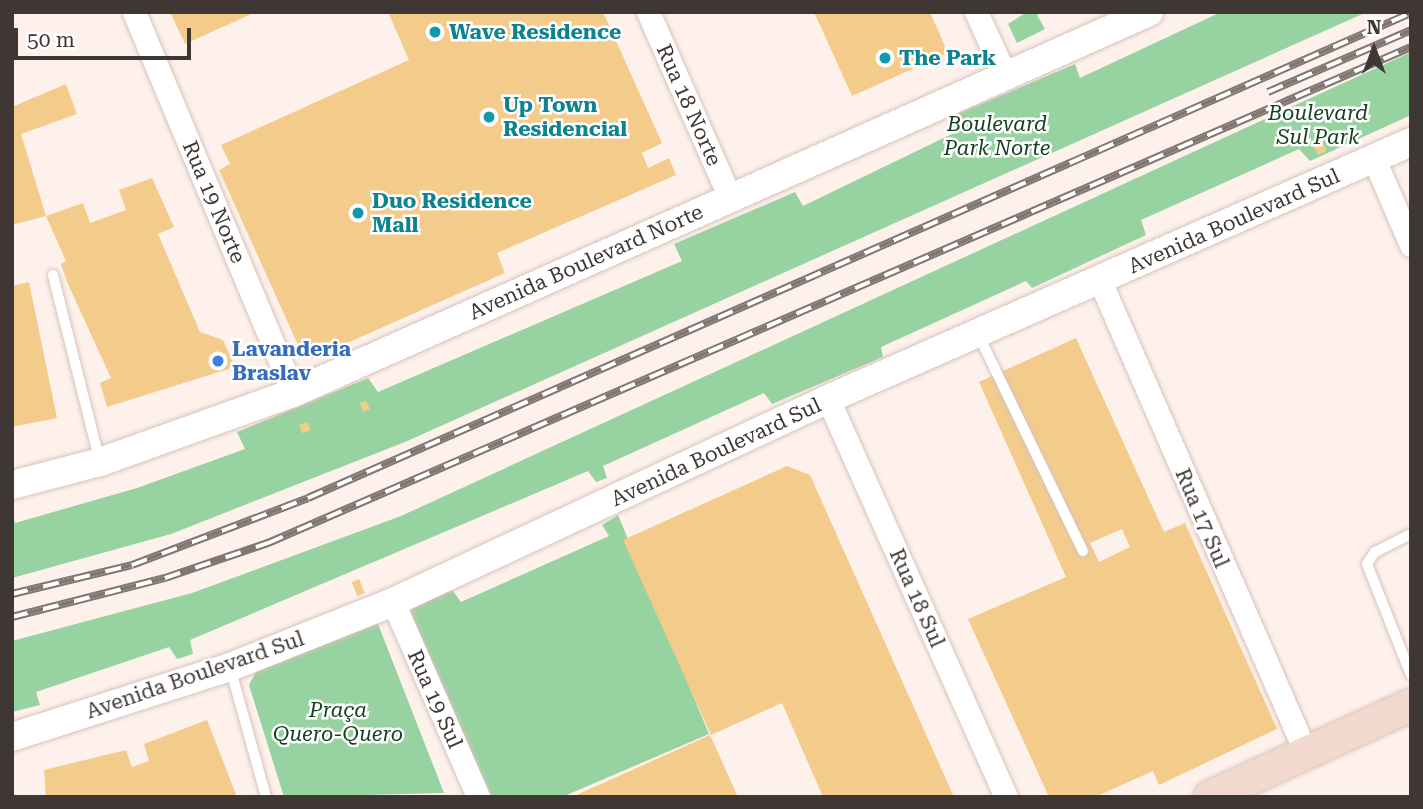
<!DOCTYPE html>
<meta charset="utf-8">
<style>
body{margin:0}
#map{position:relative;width:1423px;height:809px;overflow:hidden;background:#fef1ec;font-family:"Roboto Serif",serif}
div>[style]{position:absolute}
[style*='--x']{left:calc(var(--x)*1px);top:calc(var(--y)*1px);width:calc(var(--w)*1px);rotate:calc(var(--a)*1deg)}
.green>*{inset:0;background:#97d2a1}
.building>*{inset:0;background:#f3cc8c;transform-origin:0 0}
.roads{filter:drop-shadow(0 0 2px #d8c3bb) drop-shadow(0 0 2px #d8c3bb)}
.service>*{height:10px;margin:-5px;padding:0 5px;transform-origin:5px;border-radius:5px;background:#fff}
.minor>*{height:23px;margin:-11.5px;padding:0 11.5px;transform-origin:11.5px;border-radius:11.5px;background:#fff}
.tertiary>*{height:28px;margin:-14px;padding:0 14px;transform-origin:14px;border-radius:14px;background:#fff}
.secondary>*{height:32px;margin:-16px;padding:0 16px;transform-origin:16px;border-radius:16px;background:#f1d9cd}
.rail>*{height:8px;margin-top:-4px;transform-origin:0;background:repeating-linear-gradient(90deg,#fff 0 16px,#807672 0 32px);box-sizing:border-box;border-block:2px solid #807672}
.dots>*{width:19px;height:19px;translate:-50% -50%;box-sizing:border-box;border:4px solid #fff;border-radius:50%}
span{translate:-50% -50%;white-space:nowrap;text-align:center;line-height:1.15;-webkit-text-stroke:5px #fff;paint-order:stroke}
.culture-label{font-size:21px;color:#0d838f;font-weight:700}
.left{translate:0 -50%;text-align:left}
.street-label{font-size:21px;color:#3f3733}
.park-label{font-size:21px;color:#164121;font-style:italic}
.shop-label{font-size:21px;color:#366cbe;font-weight:700}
.frame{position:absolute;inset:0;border:14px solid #3f3733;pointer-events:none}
.north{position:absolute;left:1339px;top:14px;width:70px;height:70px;-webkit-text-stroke:5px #fff;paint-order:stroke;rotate:0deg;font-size:19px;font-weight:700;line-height:28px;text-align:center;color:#3f3733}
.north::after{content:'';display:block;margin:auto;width:24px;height:32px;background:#3f3733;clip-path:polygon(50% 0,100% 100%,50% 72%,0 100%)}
.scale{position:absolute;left:14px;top:28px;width:177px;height:32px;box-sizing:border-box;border:4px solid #3f3733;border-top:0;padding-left:9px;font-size:21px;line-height:24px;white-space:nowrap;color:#3f3733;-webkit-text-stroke:5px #fff;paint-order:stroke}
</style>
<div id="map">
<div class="green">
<div style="clip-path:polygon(1027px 12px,1042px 12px,1037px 15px,1045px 29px,1017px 43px,1008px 24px)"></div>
<div style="clip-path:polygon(1221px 12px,1367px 12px,405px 442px,171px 534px,12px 578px,12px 513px,15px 523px,137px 488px,245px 449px,237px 432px,368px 378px,378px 392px,682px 261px,674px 244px,795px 192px,803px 206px,956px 132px,950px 117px,1075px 64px,1080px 78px)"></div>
<div style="clip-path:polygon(1411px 52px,1411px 115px,1310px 161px,1299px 149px,1141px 220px,1146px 235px,1032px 288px,1026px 281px,881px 347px,883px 357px,772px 404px,764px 393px,603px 466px,607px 478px,596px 482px,588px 471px,190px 640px,193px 654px,177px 659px,169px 647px,36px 692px,40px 705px,12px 712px,12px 641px,192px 593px,401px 516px)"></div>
<div style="clip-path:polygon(618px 515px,709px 734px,562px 797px,491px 797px,405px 607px,450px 587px,461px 602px,609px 536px,602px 525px)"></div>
<div style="clip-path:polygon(361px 622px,378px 624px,444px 793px,284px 797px,249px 685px,259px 666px)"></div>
</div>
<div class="building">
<div style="clip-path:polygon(170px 12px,256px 12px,185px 44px)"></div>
<div style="clip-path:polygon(388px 12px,603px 12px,662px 143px,642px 153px,648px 168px,669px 158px,676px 175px,497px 253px,505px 273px,311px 359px,303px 356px,219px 170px,230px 164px,221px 145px,409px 60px)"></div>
<div style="clip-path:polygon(814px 12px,930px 12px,948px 53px,852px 96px)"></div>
<div style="clip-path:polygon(66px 84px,77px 114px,21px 134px,46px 216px,12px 225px,12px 107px)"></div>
<div style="left:1321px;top:139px;width:13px;height:10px;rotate:63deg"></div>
<div style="clip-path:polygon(152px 178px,174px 227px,158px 234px,200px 332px,223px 340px,235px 367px,107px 407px,100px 383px,111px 378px,67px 282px,61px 264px,66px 261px,46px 216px,83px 203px,90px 223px,126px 210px,119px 190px)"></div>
<div style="clip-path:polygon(29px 282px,57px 418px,12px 427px,12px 286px)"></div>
<div style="clip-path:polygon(evenodd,1076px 338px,1164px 532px,1185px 523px,1277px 729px,1159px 785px,1153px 771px,1095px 797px,1049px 797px,968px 619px,1066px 577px,979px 382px,1076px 338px,1122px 529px,1130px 547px,1099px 562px,1090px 543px,1122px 529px)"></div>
<div style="clip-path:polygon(366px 401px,370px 409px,363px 412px,360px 403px)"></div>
<div style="left:308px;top:422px;width:9px;height:9px;rotate:72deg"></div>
<div style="clip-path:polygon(787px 466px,810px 475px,954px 797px,823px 797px,782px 703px,711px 735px,623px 540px)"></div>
<div style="left:359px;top:579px;width:15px;height:8px;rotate:67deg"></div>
<div style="clip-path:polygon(207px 720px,237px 797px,46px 797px,44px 770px,126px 750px,132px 767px,149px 761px,144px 744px)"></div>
<div style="clip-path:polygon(710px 735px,738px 797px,572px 797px)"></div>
</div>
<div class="roads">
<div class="service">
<div style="--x:53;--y:275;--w:193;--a:75.9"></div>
<div style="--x:978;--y:334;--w:241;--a:64.2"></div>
<div style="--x:1411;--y:534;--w:40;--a:153.4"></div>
<div style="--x:1375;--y:552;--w:14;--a:124"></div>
<div style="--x:1367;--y:564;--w:119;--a:68.4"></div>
<div style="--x:230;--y:667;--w:135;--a:74.5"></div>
</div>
<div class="minor">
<div style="--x:134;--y:12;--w:413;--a:67.3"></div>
<div style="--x:648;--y:12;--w:203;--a:66.2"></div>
<div style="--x:976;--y:12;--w:69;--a:65.3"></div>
<div style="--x:1374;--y:159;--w:94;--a:66.7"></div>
<div style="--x:1100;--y:281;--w:515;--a:66.42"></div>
<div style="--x:828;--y:399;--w:436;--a:65.9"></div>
<div style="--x:393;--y:602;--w:213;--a:66.4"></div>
</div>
<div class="tertiary">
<div style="--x:12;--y:485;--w:91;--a:-14.6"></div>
<div style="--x:100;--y:462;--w:205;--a:-19.7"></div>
<div style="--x:293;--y:393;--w:937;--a:-23.99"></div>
<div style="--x:12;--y:737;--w:229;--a:-17.8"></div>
<div style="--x:230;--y:667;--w:175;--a:-21.7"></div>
<div style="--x:393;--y:602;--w:480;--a:-25"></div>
<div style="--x:828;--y:399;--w:637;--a:-23.79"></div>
</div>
<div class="secondary">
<div style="--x:1210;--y:797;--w:221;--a:-24.6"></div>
</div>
</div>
<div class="rail">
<div style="--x:1268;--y:92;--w:156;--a:-23.4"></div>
<div style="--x:12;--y:594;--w:123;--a:-13.6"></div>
<div style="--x:132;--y:565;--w:188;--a:-20.8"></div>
<div style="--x:308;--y:498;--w:1205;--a:-23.74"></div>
<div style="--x:12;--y:617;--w:158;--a:-14.3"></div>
<div style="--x:165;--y:578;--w:109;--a:-18.8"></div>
<div style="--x:268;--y:543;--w:1246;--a:-23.46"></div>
</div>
<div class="dots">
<div style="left:435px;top:32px;background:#0f9aa8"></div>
<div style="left:885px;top:58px;background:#0f9aa8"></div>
<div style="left:489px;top:117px;background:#0f9aa8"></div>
<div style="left:358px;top:213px;background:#0f9aa8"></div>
<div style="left:218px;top:361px;background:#3f7fe0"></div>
</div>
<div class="culture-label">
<span class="left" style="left:449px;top:32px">Wave Residence</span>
<span class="left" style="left:899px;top:58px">The Park</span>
<span class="left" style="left:503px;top:117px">Up Town<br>Residencial</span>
<span class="left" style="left:372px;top:213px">Duo Residence<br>Mall</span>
</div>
<div class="street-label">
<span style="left:689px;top:105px;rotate:66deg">Rua 18 Norte</span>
<span style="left:214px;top:202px;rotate:67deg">Rua 19 Norte</span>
<span style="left:1234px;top:221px;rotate:-24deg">Avenida Boulevard Sul</span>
<span style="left:586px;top:262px;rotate:-24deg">Avenida Boulevard Norte</span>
<span style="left:716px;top:452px;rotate:-25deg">Avenida Boulevard Sul</span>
<span style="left:1202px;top:518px;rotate:67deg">Rua 17 Sul</span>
<span style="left:917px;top:598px;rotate:66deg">Rua 18 Sul</span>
<span style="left:195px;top:675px;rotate:-19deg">Avenida Boulevard Sul</span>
<span style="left:435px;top:699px;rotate:66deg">Rua 19 Sul</span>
</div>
<div class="park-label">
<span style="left:1318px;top:125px">Boulevard<br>Sul Park</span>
<span style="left:997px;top:136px">Boulevard<br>Park Norte</span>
<span style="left:338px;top:722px">Praça<br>Quero-Quero</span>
</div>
<div class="shop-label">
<span class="left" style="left:232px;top:361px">Lavanderia<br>Braslav</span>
</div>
<div class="frame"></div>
<div class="north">N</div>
<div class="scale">50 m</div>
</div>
